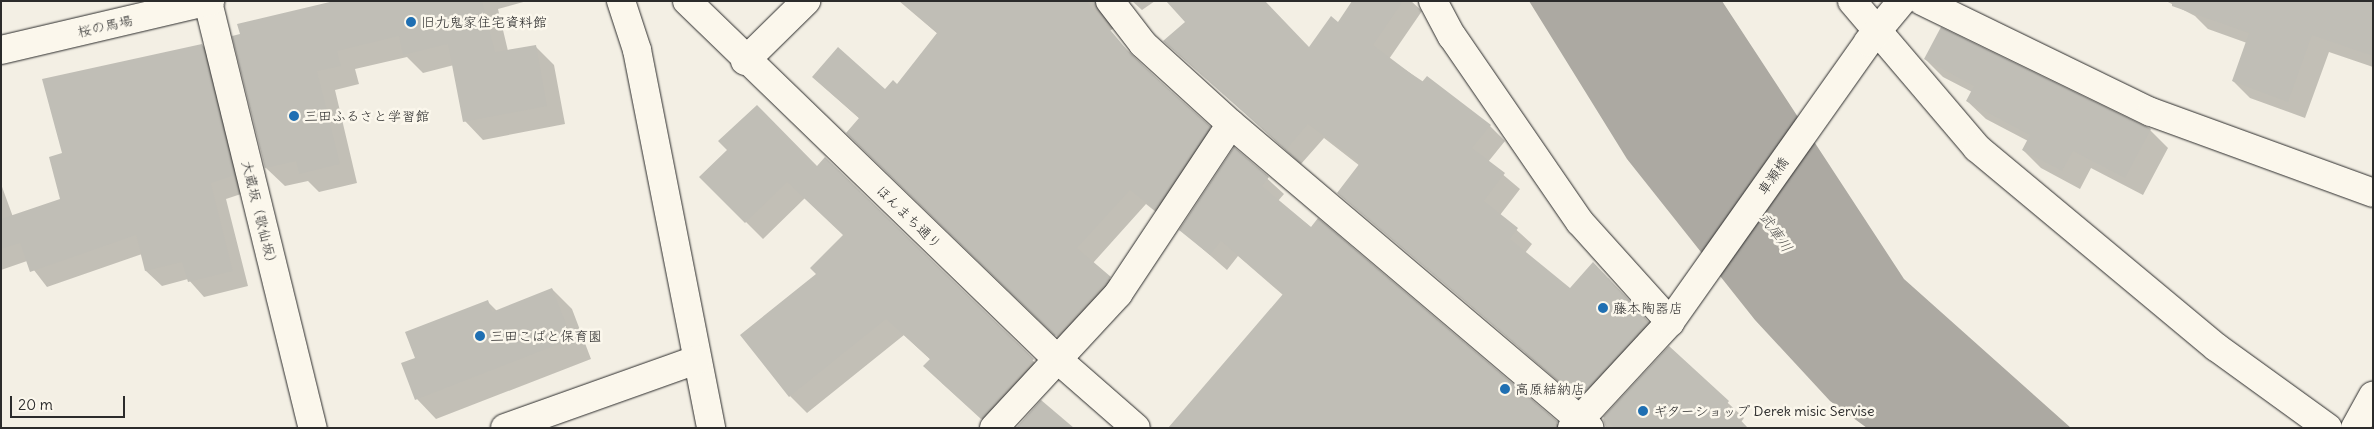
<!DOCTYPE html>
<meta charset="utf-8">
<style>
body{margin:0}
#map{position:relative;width:2374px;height:429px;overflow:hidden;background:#f3efe4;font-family:Delius,"Klee One",sans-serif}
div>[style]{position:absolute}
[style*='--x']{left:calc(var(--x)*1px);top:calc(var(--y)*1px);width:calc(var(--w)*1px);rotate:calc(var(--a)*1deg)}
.water>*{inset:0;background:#aca9a2}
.shadow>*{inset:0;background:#0003}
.building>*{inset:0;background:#c0beb6}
.roads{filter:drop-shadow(0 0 1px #2b2b2b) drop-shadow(0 0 1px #2b2b2b)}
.minor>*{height:28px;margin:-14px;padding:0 14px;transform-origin:14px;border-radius:14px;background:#fbf7ec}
.dots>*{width:14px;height:14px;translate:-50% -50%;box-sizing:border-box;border:2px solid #fbf7ec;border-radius:50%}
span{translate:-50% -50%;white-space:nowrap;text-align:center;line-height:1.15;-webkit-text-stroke:5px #fbf7ec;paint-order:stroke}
.poi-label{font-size:14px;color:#2b2b2b}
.left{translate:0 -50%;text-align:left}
.street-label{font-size:14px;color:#2b2b2b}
.water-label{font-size:15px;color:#585755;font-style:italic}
.frame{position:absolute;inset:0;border:2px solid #2b2b2b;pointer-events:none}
.scale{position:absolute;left:10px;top:396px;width:115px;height:22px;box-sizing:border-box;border:2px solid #2b2b2b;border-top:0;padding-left:6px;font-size:15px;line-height:18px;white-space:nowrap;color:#2b2b2b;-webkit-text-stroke:4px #fbf7ec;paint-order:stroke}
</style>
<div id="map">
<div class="water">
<div style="clip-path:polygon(1529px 1px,1722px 1px,1904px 279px,2071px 428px,1867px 428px,1830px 401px,1755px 320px,1627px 159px)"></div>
</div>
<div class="shadow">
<div style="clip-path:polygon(339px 1px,527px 1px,498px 9px,508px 51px,535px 46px,554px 65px,565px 124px,483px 140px,465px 121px,454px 65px,423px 73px,407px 57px,355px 69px,359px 84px,335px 90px,357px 183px,319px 192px,308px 181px,285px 186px,266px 168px)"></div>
<div style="clip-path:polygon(899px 1px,1130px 1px,1116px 3px,1114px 28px,1108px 32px,1225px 143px,1171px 224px,1146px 204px,1093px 263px,1125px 293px,1071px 350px,863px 148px,860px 119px,813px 77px,885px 91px,897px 86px,938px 34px)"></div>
<div style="clip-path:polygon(1132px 1px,1155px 1px,1142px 10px)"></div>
<div style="clip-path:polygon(1354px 1px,1411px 1px,1422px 11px,1389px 59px,1490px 126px,1505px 141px,1488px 162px,1520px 189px,1500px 215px,1532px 244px,1525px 253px,1570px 290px,1608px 278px,1659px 333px,1594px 412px,1339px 193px,1360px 166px,1324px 138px,1301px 164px,1165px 41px,1187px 22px,1310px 48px,1338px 23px)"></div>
<div style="clip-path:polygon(2166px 1px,2373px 1px,2373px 67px,2329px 52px,2305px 118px,2250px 98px,2233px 81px,2247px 43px,2208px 29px,2195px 16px)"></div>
<div style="clip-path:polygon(202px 45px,218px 61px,250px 191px,226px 199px,248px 286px,204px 297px,188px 279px,162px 286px,146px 271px,142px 254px,47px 287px,27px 261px,1px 270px,1px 184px,13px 217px,62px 200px,63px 154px)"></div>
<div style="clip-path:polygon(1925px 59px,2150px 130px,2168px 148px,2143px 195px,2091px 168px,2080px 189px,2041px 168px,2023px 150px,2028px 141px,1986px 119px,1967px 101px,1972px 92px,1943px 77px)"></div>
<div style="clip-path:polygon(1235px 149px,1284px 194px,1278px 201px,1563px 428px,1183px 428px,1283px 295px,1238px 256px,1227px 270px,1181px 230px)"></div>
<div style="clip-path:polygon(817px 168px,1050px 376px,992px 428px,942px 383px,931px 360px,904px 335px,807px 413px,790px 396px,844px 235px,805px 198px,763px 239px,701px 177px)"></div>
<div style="clip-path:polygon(552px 289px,572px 309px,591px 359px,436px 419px,417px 399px,417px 358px,487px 301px,497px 311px)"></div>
<div style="clip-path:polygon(1669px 348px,1744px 418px,1741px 422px,1746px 428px,1606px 428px,1603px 419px)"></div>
</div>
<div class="building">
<div style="clip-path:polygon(334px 1px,482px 1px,495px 52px,536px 45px,547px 106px,463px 122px,448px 44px,403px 55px,399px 36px,337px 51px,341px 66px,317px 71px,340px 164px,299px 174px,296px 161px,265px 168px,232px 36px,240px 34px,237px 24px)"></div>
<div style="clip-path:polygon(900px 1px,1086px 1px,1132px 56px,1211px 127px,1155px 210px,1130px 190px,1077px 248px,1111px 277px,1055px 336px,846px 133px,859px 118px,812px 77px,838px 47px,885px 89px,893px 80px,897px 84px,937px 33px)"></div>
<div style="clip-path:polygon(1166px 1px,1265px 1px,1309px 47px,1331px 16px,1338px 22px,1352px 1px,1403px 1px,1373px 45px,1422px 82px,1427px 76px,1491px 125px,1472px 148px,1505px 173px,1484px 201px,1518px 228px,1510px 239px,1570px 288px,1593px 262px,1645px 317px,1641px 321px,1646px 325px,1579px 398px,1337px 193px,1360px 163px,1308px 124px,1286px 150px,1163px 41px,1185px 22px)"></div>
<div style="clip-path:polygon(2172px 1px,2373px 1px,2373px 56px,2312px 35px,2288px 102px,2232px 81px,2249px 33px,2172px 6px)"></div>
<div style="clip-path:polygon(1941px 27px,2151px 129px,2125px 178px,2073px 151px,2062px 171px,2022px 150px,2030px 135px,1966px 101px,1974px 86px,1924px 59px)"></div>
<div style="clip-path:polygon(202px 44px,235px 175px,211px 183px,233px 271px,188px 282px,182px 262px,145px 271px,136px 235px,30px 272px,20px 243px,1px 249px,1px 219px,60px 199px,49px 157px,62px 153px,42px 79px)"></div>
<div style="clip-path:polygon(757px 105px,817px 166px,825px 157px,1034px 359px,981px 419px,923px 366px,930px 359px,886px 319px,789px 397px,740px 335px,816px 274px,810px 268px,843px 235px,787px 182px,745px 223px,699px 177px,727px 150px,718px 141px)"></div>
<div style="clip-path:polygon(1234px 147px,1269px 177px,1262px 186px,1311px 227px,1318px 218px,1558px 422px,1553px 428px,1168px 428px,1283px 294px,1221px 241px,1210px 255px,1179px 230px)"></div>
<div style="clip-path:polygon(552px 288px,572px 339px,415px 400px,401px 363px,415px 358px,405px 332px,488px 300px,492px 312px)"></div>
<div style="clip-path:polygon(1669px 346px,1729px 401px,1726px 405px,1748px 428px,1615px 428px,1603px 417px)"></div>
<div style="clip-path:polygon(1041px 400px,1074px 428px,1016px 428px)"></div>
</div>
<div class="roads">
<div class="minor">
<div style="--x:621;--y:1;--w:52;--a:71.9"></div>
<div style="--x:637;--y:50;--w:385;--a:78.9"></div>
<div style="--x:687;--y:1;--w:513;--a:44.05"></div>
<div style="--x:1056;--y:358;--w:106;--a:41.2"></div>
<div style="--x:1110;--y:1;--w:54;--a:52.5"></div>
<div style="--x:1143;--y:44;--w:119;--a:42.3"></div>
<div style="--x:1231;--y:124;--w:470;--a:40.3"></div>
<div style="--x:1433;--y:1;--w:40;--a:62"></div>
<div style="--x:1452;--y:36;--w:226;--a:55.5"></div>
<div style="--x:1580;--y:222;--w:135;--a:48"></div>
<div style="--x:1852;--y:1;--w:193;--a:49.6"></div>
<div style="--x:1977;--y:148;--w:311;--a:39.8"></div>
<div style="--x:2216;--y:347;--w:138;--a:35.9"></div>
<div style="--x:1922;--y:1;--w:254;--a:25.9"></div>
<div style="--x:2151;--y:112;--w:236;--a:20"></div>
<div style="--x:208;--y:2;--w:439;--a:76.2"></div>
<div style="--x:1;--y:50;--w:215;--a:-13.2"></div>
<div style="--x:745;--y:61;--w:86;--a:-44.5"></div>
<div style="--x:505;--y:428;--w:203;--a:-19.6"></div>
<div style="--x:994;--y:428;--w:183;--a:-47.2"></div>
<div style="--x:1118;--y:294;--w:204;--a:-56.4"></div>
<div style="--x:1572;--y:428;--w:144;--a:-47.2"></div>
<div style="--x:1670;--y:322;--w:343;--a:-54.7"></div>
<div style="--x:1868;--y:42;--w:53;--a:-50.3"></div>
<div style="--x:2355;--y:428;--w:37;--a:-61"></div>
</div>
</div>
<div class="dots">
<div style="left:411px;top:22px;background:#1f6fb2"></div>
<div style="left:294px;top:116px;background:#1f6fb2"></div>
<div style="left:1603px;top:308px;background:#1f6fb2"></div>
<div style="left:480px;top:336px;background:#1f6fb2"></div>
<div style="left:1505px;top:389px;background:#1f6fb2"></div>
<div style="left:1643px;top:411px;background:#1f6fb2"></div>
</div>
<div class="poi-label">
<span class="left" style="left:421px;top:22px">旧九鬼家住宅資料館</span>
<span class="left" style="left:304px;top:116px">三田ふるさと学習館</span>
<span class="left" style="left:1613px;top:308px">藤本陶器店</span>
<span class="left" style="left:490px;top:336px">三田こばと保育園</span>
<span class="left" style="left:1515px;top:389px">高原結納店</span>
<span class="left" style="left:1653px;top:411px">ギターショップ Derek misic Servise</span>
</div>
<div class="street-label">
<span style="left:105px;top:26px;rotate:-13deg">桜の馬場</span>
<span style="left:1773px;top:176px;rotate:-55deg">車瀬橋</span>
<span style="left:260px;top:215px;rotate:76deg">大蔵坂（歌仙坂）</span>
<span style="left:909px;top:217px;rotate:44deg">ほんまち通り</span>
</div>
<div class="water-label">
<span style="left:1776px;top:232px;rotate:55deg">武庫川</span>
</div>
<div class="frame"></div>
<div class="scale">20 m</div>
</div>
